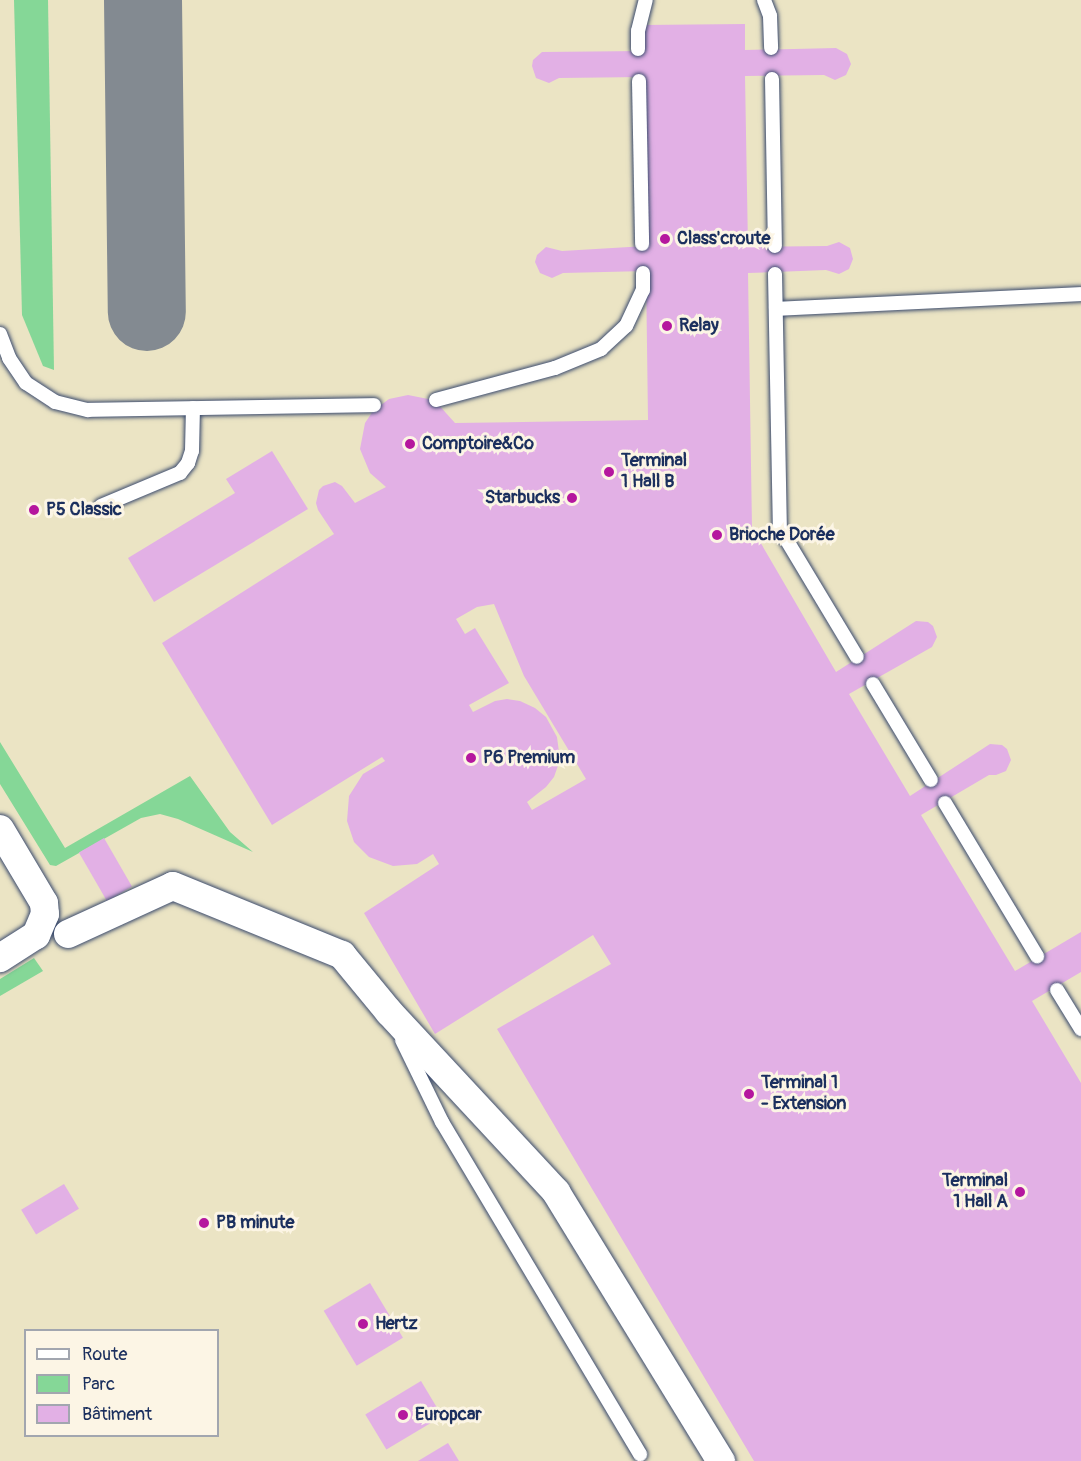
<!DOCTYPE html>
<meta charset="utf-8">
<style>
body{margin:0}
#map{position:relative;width:1081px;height:1461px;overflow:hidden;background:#ebe4c4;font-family:Pangolin,sans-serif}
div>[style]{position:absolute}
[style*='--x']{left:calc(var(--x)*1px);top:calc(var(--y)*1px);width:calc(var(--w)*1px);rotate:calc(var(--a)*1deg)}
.green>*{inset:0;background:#85d797}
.taxiway>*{height:78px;margin:-39px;padding:0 39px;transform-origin:39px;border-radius:39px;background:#838a91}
.building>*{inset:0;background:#e2b0e5;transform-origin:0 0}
.roads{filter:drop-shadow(0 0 2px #3a4a6d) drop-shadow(0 0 2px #3a4a6d)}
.service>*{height:14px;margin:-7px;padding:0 7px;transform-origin:7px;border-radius:7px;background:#fff}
.minor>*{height:28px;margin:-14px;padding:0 14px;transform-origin:14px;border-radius:14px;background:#fff}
.dots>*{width:16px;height:16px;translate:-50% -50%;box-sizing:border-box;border:3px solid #fcf5e5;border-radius:50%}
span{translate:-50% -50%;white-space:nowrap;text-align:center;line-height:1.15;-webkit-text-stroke:6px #fcf5e5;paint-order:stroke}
.poi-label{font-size:18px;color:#1b2f5e;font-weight:700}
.left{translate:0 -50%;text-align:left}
.right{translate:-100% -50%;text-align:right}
.legend{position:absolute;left:24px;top:1329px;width:195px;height:108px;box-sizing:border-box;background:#fcf5e5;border:2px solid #a2a6af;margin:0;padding:8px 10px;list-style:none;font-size:18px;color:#1b2f5e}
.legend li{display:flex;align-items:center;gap:12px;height:30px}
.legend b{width:30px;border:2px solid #a2a6af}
</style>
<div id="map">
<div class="green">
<div style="clip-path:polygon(14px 0,48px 0,54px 370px,43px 366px,22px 315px)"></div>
<div style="clip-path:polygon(0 742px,65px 848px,190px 776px,230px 832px,253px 852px,178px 819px,160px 814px,141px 818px,56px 866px,50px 865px,0 784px)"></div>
<div style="clip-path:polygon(34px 958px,43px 971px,0 996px,0 979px)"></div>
</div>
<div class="taxiway">
<div style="--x:143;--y:0;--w:312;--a:89.3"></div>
</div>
<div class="building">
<div style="clip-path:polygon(evenodd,745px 24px,745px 50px,836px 48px,847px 54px,851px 64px,846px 75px,835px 80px,824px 75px,745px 76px,748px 247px,827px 246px,839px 242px,850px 248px,853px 259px,849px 269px,839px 274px,826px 270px,748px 273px,752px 528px,836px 672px,916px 621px,928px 622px,933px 626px,937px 637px,932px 647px,849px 694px,910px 796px,990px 744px,1002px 745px,1007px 749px,1011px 760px,1006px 771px,996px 775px,989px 775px,921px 815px,1015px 971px,1081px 932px,1081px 972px,1032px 1001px,1081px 1083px,1081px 1461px,754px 1461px,497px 1029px,611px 964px,593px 935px,435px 1034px,364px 913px,439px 864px,433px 854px,417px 864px,393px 866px,369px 857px,354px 842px,347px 821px,349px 796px,363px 774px,385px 761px,382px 757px,272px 825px,162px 643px,334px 534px,318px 510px,316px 503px,319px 490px,323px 486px,335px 482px,342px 486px,355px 503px,386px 487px,370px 473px,360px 449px,365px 423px,373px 411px,389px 399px,408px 395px,428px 399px,437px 403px,455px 423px,648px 420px,646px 271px,563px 273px,552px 278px,540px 273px,535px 262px,537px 255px,546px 247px,562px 251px,646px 246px,643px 77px,559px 78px,549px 83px,536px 78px,532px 66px,533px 60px,542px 52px,642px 51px,642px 25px,745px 24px,494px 604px,524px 676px,586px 779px,532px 810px,527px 802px,546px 787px,554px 777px,560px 760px,557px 737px,546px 717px,535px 708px,520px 701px,507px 699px,495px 701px,473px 712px,469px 705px,509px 683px,475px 628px,465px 634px,456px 619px,477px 607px,494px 604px)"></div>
<div style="clip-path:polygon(272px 451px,308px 509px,154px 602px,128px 558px,235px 493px,226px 479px)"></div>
<div style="left:104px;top:838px;width:56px;height:29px;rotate:60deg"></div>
<div style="left:64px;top:1184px;width:29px;height:50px;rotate:59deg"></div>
<div style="left:370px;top:1283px;width:64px;height:54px;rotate:59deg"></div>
<div style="left:421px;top:1381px;width:41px;height:65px;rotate:59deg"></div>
<div style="clip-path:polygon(448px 1443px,459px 1461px,418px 1461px)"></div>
</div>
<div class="roads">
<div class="service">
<div style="--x:764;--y:0;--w:17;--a:69"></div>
<div style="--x:770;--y:16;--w:32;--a:88"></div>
<div style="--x:638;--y:49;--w:18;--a:-90"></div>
<div style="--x:638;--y:31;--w:32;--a:-76"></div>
<div style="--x:772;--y:79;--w:167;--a:89"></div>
<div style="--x:639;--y:81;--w:163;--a:88.9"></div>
<div style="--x:775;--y:274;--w:255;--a:88.9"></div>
<div style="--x:780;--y:529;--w:149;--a:59"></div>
<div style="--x:776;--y:309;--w:305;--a:-2.8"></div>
<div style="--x:0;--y:334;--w:26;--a:69"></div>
<div style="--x:9;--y:358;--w:30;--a:56"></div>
<div style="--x:26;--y:383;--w:35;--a:33"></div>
<div style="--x:55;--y:402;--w:34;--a:14"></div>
<div style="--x:88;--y:410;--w:286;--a:-1"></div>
<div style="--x:436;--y:400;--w:123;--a:-15.1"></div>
<div style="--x:555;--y:368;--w:50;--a:-22.4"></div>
<div style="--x:601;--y:349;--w:34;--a:-43"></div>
<div style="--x:626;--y:326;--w:40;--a:-65"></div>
<div style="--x:643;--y:290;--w:17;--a:-90"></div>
<div style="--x:101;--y:506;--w:86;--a:-22.7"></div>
<div style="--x:180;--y:473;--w:13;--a:-51"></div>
<div style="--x:188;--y:463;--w:13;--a:-72"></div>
<div style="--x:192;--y:451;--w:43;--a:-88.7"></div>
<div style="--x:873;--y:684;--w:112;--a:58.9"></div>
<div style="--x:945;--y:803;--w:179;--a:59"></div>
<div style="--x:1057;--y:990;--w:46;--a:58.4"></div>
<div style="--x:402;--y:1040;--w:91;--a:64"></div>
<div style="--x:442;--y:1122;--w:387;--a:59.2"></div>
</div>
<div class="minor">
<div style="--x:0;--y:829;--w:86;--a:59.3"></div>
<div style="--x:44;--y:903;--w:11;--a:85"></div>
<div style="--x:45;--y:914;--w:23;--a:113"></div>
<div style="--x:36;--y:935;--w:43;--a:147.4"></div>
<div style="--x:68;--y:934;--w:115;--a:-24.6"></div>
<div style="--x:173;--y:886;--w:183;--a:22.2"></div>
<div style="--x:342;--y:955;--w:74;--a:50.5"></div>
<div style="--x:389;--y:1012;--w:246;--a:47.1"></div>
<div style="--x:556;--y:1192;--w:316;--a:58.5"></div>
</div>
</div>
<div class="dots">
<div style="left:665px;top:239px;background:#b5179e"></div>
<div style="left:667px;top:326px;background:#b5179e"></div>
<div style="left:410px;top:444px;background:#b5179e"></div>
<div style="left:609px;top:472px;background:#b5179e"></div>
<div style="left:572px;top:498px;background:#b5179e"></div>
<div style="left:34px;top:510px;background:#b5179e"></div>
<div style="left:717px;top:535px;background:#b5179e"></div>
<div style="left:471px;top:758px;background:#b5179e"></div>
<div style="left:749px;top:1094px;background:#b5179e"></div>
<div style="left:1020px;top:1192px;background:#b5179e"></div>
<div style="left:204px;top:1223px;background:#b5179e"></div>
<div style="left:363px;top:1324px;background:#b5179e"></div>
<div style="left:403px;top:1415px;background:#b5179e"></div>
</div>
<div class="poi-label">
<span class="left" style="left:677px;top:239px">Class'croute</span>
<span class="left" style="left:679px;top:326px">Relay</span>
<span class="left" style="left:422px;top:444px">Comptoire&amp;Co</span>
<span class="left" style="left:621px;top:472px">Terminal<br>1 Hall B</span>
<span class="right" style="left:560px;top:498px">Starbucks</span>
<span class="left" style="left:46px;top:510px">P5 Classic</span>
<span class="left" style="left:729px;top:535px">Brioche Dorée</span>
<span class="left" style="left:483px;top:758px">P6 Premium</span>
<span class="left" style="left:761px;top:1094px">Terminal 1<br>- Extension</span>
<span class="right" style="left:1008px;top:1192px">Terminal<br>1 Hall A</span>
<span class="left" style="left:216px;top:1223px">PB minute</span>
<span class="left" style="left:375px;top:1324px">Hertz</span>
<span class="left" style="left:415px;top:1415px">Europcar</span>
</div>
<ul class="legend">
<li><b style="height:8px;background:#fff"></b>Route</li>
<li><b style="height:16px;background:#85d797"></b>Parc</li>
<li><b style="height:16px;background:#e2b0e5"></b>Bâtiment</li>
</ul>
</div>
